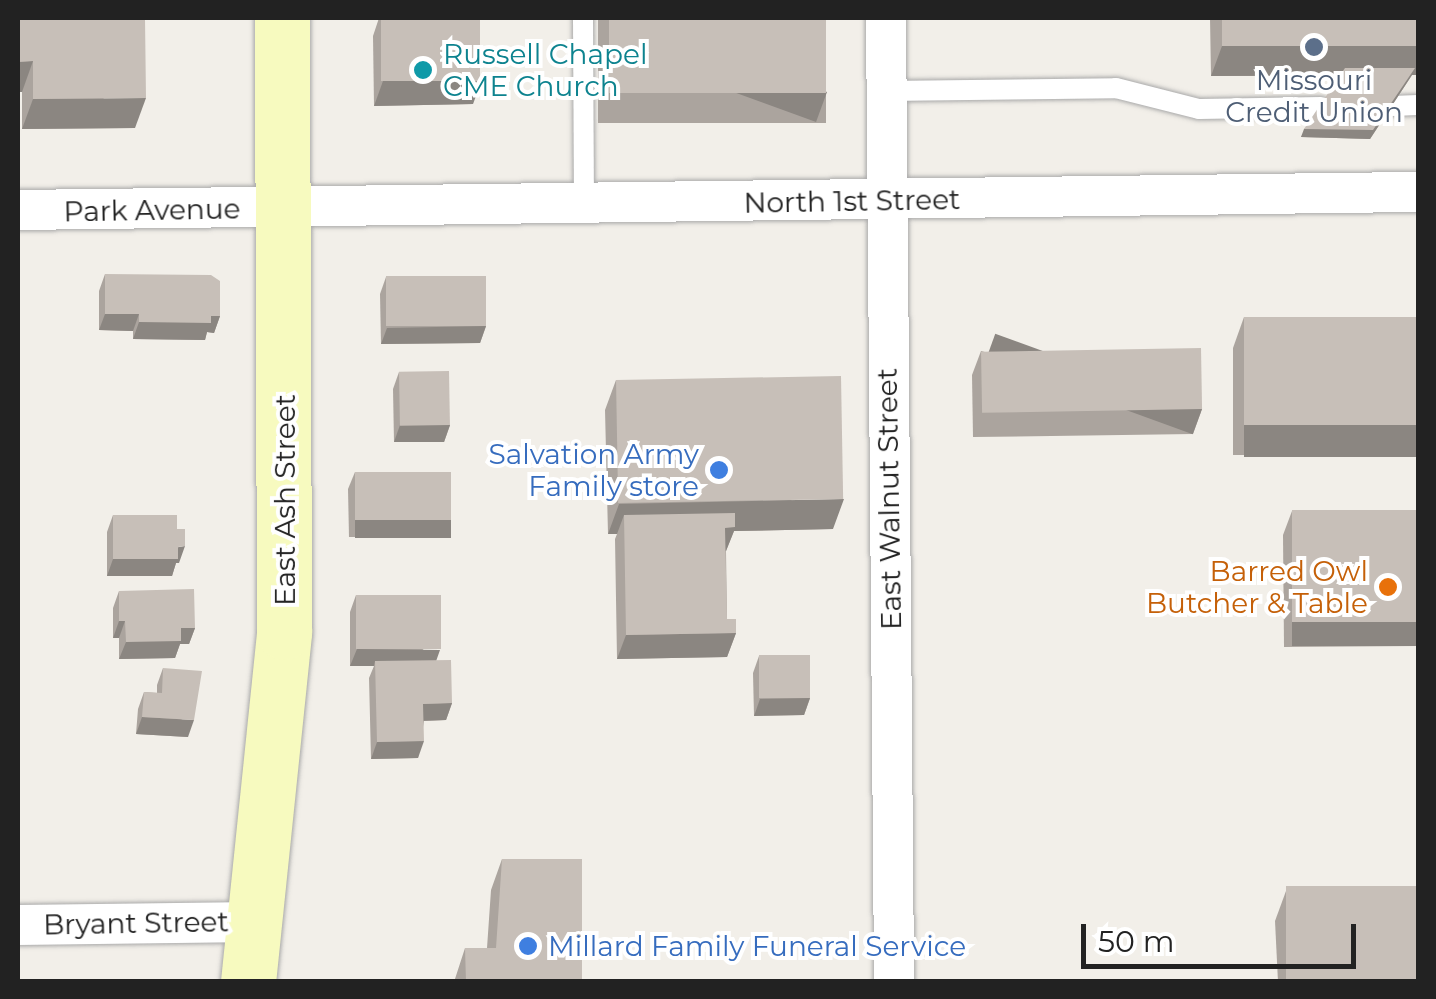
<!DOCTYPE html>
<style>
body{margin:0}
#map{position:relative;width:1436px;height:999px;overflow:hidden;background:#f2efe9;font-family:Montserrat,sans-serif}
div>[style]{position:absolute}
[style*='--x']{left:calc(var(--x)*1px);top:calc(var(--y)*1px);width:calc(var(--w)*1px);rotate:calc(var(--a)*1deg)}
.roads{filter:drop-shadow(0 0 2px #a9a9a9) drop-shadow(0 0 2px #a9a9a9)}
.lane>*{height:20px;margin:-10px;padding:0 10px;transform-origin:10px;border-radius:10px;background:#fff}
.street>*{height:40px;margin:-20px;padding:0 20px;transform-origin:20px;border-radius:20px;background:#fff}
.secondary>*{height:55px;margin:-27.5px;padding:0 27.5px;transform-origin:27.5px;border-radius:27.5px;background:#f7fabf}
.wall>*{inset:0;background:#aba49e;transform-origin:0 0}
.shaded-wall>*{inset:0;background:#8b8681;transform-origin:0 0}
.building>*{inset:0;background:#c7bfb8;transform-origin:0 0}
.dots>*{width:28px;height:28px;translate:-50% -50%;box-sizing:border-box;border:5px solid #fff;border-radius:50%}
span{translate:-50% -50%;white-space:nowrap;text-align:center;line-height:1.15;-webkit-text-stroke:8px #fff;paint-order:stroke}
.culture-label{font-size:28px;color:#0d838f}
.left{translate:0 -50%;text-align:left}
.service-label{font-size:28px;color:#4e5e75}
.street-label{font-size:28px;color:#222}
.shop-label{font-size:28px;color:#366cbe}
.right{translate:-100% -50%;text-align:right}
.food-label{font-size:28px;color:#c56008}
.frame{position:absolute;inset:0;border:20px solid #222;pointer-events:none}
.scale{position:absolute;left:1081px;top:924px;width:275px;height:45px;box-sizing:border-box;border:5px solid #222;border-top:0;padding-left:12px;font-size:30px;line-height:35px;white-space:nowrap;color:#222;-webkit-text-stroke:8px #fff;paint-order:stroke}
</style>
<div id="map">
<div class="roads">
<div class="lane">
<div style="--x:583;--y:18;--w:186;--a:89.7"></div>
<div style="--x:886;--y:91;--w:230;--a:-0.7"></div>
<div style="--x:1116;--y:88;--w:86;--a:14.2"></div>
<div style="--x:1199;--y:109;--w:122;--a:-0.9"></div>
<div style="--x:1392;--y:106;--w:26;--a:-2"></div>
</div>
<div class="street">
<div style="--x:886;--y:18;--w:964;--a:89.52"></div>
<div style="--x:18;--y:210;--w:1400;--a:-0.74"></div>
<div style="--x:18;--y:925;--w:237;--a:-0.7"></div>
</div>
<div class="secondary">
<div style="--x:248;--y:982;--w:352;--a:-84.1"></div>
<div style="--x:284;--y:632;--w:614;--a:-90.19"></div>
</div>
</div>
<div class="wall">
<div style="clip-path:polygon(18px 18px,135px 128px,22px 129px,22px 92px,18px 92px)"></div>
<div style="clip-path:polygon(379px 18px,480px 18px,473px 104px,374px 106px,373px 36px)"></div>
<div style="left:598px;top:18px;width:228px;height:105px"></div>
<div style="clip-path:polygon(1210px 18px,1418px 18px,1412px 75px,1370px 139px,1301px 137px,1340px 76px,1211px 76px)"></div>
<div style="clip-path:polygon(105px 274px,220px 316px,214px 333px,207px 332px,205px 340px,133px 339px,133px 331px,99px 330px,99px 291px)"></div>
<div style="clip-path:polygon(386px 277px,486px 326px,480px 343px,381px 344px,380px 294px)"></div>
<div style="clip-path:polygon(1244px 317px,1418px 318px,1418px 455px,1233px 455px,1233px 348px)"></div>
<div style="clip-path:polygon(981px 351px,1202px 409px,1193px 434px,973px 437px,972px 375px)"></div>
<div style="clip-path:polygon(399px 372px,450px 425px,444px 442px,394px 442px,393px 389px)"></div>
<div style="clip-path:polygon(616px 380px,833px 529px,734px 531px,726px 551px,727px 619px,736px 633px,727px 657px,617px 659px,615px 539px,617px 534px,608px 534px,605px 410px)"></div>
<div style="clip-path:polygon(355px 472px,445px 537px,349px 537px,348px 489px)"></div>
<div style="clip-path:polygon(1418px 510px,1418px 646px,1284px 647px,1283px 535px,1292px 511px)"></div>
<div style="clip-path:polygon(113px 515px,177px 529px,179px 563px,176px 563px,172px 576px,107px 576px,107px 532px)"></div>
<div style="clip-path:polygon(119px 591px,195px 628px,189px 644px,180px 644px,175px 658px,119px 659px,119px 638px,113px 638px,113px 608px)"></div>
<div style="clip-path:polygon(356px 595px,436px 660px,452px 703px,446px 720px,424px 721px,418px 758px,371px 759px,369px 678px,374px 666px,350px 666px,350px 612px)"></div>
<div style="clip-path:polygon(759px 656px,810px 698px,804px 715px,754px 716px,753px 673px)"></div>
<div style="clip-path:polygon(163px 668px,188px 737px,136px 734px,138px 709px,144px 692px,157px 693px,157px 685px)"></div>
<div style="clip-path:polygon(502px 859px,582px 982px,454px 982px,465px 948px,487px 948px,491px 890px)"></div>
<div style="clip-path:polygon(1286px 891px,1418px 982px,1278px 982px,1275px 921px)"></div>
</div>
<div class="shaded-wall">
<div style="clip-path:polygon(1418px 45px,1418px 75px,1412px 75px,1370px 139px,1301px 137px,1304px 129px,1410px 75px,1211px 76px,1222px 46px)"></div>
<div style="clip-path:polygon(33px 61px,22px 92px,18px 92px,18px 62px)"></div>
<div style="clip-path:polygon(482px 80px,473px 104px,374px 106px,383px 81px)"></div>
<div style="left:827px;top:92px;width:32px;height:218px;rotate:110deg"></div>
<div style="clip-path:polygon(146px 98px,135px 128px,22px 129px,33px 99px)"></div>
<div style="clip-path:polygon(105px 314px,139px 314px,133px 331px,99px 330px)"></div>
<div style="clip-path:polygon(211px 316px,220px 316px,214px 333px,207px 332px,205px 340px,133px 339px,139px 322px)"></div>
<div style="clip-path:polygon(486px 326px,480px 343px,381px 344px,387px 328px)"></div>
<div style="left:1202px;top:409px;width:27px;height:220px;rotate:110deg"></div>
<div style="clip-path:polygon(400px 425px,450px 425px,444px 442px,394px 442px)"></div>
<div style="left:1244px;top:425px;width:174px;height:32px"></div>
<div style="clip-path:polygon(844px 499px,833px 529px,734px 531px,726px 551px,624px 515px,617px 534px,608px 534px,619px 504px)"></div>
<div style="left:355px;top:520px;width:96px;height:18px"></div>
<div style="clip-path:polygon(185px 546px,179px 563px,176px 563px,172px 576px,107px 576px,113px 559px)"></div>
<div style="clip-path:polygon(119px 621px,125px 621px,119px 638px,113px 638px)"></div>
<div style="left:1418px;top:622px;width:24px;height:126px;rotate:90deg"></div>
<div style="clip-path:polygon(181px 628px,195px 628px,189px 644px,180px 644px,175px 658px,119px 659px,126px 642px)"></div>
<div style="clip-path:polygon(736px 633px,727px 657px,617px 659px,626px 635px)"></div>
<div style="clip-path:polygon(357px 649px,440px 650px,434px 667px,375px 661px,374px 666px,350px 666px)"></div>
<div style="clip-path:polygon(810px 698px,804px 715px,754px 716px,760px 699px)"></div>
<div style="clip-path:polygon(452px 703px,446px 720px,417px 721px,423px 704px)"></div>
<div style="clip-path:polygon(142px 717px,194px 720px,188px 737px,136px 734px)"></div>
<div style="clip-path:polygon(424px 741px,418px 758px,371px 759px,377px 742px)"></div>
</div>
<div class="building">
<div style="clip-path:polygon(18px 18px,145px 18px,146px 98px,33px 99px,33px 61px,18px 62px)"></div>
<div style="left:381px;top:18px;width:99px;height:63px"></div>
<div style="left:609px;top:18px;width:217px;height:75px"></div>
<div style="left:1222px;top:18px;width:196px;height:28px"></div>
<div style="clip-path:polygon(1345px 68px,1415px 68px,1373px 130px,1304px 129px)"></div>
<div style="clip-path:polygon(105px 274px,211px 275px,220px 281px,220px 316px,211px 316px,211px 323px,139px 322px,139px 314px,105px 314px)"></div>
<div style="left:486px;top:276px;width:50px;height:100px;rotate:90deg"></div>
<div style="left:1244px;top:317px;width:174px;height:108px"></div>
<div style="left:1201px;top:348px;width:61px;height:220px;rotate:89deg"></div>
<div style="left:449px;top:371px;width:54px;height:50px;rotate:89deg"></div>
<div style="left:841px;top:376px;width:123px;height:225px;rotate:89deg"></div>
<div style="left:355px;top:472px;width:96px;height:48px"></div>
<div style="left:1418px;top:510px;width:112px;height:126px;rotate:90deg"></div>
<div style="clip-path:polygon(735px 513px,735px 527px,725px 528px,727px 619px,736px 619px,736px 633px,626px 635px,624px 515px)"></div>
<div style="clip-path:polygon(113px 515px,177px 515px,177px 529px,185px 529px,185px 546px,178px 547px,178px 559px,113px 559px)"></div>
<div style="clip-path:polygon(194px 589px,195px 628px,181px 628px,181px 641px,126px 642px,125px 621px,119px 621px,119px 591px)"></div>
<div style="left:356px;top:595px;width:85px;height:54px"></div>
<div style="left:810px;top:655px;width:43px;height:51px;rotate:90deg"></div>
<div style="clip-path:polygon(451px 660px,452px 703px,423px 704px,424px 741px,377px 742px,375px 661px)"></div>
<div style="clip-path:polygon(163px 668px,202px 671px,194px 720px,142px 717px,144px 692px,162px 693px)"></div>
<div style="clip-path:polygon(502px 859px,582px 859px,582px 982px,466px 982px,465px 948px,496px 948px)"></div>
<div style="left:1418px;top:886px;width:96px;height:132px;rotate:90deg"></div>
</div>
<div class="dots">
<div style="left:1314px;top:47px;background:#5c6f8a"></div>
<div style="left:423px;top:70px;background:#0f9aa8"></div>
<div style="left:719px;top:470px;background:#3f7fe0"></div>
<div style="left:1388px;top:587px;background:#e8710a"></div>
<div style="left:528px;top:946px;background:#3f7fe0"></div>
</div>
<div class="culture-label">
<span class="left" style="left:443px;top:70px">Russell Chapel<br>CME Church</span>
</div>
<div class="service-label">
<span style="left:1314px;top:96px">Missouri<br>Credit Union</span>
</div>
<div class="street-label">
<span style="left:852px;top:201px;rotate:-1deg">North 1st Street</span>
<span style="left:152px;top:210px;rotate:-1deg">Park Avenue</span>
<span style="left:889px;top:499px;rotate:-91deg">East Walnut Street</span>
<span style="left:285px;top:500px;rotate:-90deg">East Ash Street</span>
<span style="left:136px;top:923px;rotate:-1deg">Bryant Street</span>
</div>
<div class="shop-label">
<span class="right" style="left:699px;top:470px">Salvation Army<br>Family store</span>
<span class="left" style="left:548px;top:946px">Millard Family Funeral Service</span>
</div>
<div class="food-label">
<span class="right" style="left:1368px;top:587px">Barred Owl<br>Butcher &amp; Table</span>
</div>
<div class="frame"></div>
<div class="scale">50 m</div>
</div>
